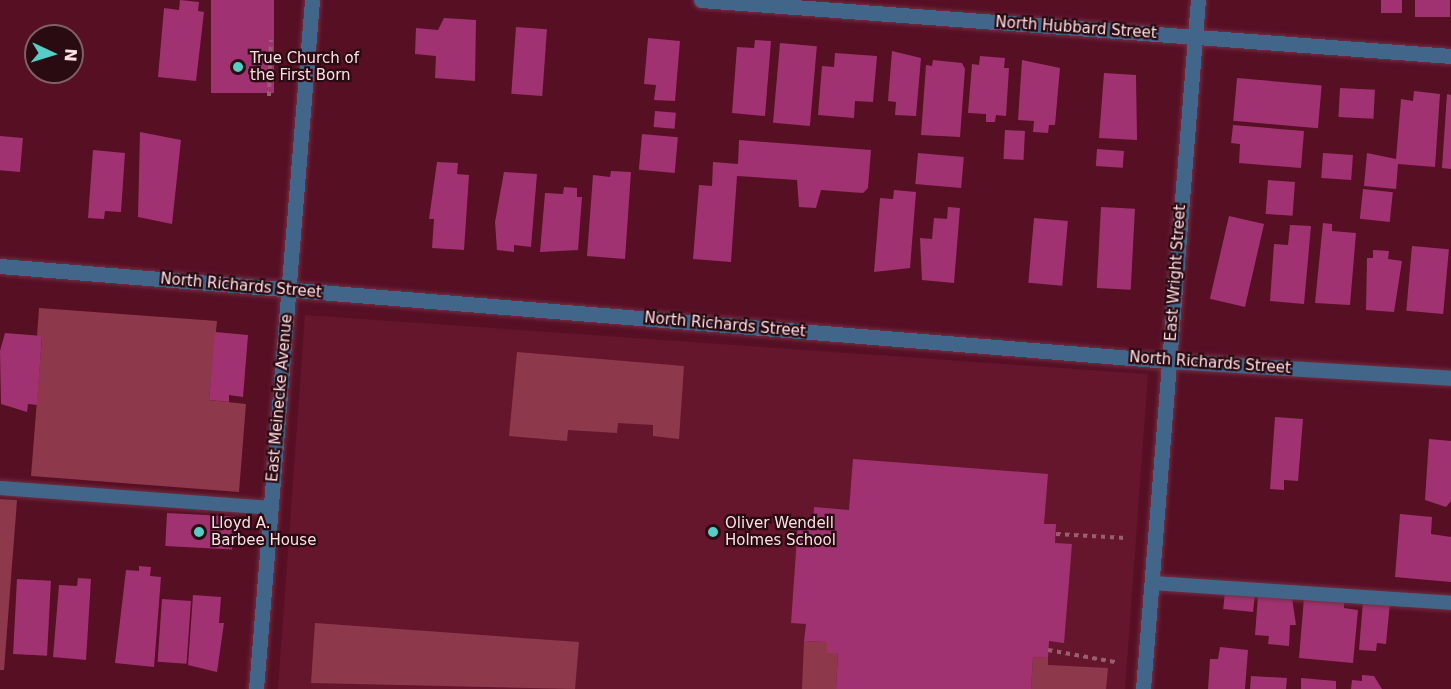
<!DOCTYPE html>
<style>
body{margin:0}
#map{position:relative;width:1451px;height:689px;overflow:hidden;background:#570f24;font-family:"DejaVu Sans",sans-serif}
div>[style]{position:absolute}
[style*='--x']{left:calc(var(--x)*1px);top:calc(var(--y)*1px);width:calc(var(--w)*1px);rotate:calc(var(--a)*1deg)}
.built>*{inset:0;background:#66162c}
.green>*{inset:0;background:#8d394b}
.building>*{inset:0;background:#a13272;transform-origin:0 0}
.path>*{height:4px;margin-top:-2px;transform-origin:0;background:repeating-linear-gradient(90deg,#97606e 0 4.5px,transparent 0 9px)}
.roads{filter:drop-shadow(0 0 2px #713043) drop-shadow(0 0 2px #713043)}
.lane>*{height:14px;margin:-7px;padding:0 7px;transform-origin:7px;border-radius:7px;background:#42668a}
.street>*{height:15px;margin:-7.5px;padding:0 7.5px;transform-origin:7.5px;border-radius:7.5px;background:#42668a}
.dots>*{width:16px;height:16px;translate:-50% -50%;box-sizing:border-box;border:3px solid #2a0b12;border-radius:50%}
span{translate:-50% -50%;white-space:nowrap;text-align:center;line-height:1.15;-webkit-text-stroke:4.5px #2a0b12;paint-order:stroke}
.street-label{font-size:15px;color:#fce0e4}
.poi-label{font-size:15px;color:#fce0e4}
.left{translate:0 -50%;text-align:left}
.north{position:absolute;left:24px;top:24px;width:60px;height:60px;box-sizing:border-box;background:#2a0b12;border:2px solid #7e6066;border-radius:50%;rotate:94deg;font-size:16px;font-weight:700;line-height:24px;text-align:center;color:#fce0e4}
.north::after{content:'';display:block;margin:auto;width:21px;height:27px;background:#55cec6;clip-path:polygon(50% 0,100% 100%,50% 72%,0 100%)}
</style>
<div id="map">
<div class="built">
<div style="clip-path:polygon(305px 315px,1148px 374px,1125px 689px,278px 689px)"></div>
</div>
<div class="green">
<div style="clip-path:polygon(39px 308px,217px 321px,209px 400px,246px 404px,239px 492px,31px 476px,42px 337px,37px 336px)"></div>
<div style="clip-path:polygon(517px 352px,684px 366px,679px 439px,653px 436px,653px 425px,618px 423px,617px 433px,568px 430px,567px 441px,509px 436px)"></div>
<div style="clip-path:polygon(0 499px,17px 500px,4px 670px,0 670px)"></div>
<div style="clip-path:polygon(315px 623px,579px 642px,575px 689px,311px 683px)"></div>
<div style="clip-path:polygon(804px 641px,827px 642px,827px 653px,838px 653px,836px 689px,802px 689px)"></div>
<div style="clip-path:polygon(1033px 657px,1048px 658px,1048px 665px,1108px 668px,1106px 689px,1031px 689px)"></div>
</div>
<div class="building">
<div style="clip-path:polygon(180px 0,199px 2px,198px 11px,204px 12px,196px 81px,158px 77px,164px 8px,179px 10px)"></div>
<div style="left:211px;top:0;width:63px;height:93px"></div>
<div style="left:1381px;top:0;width:21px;height:13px"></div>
<div style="left:1415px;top:0;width:35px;height:17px"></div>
<div style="clip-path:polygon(444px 18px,476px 20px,475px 81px,435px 78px,436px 56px,415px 54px,416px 28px,438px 30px)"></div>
<div style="left:516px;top:27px;width:31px;height:67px;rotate:4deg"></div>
<div style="clip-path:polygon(648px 38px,680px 41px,675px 101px,654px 100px,656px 85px,644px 84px)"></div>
<div style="clip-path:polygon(755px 40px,771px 41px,765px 116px,732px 113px,737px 47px,754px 48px)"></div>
<div style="left:780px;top:43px;width:37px;height:80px;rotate:5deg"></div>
<div style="clip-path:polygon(892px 51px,921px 58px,916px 116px,895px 115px,896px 102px,888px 101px)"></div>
<div style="clip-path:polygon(835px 53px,877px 56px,873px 102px,855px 101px,854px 118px,818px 115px,822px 66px,834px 67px)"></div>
<div style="clip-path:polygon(980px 56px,1005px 58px,1004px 68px,1009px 68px,1006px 116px,996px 115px,995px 122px,986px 122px,986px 114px,968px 113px,972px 64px,979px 65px)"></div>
<div style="clip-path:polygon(933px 60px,962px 63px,965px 69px,960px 137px,921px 135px,926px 65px,932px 66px)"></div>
<div style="clip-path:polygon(1022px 60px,1060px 68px,1055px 125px,1049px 125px,1048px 133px,1033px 132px,1034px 121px,1018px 120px)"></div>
<div style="clip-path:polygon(1104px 73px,1136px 75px,1137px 140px,1099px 138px)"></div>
<div style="left:1237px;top:78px;width:85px;height:43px;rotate:5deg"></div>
<div style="left:1340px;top:88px;width:35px;height:29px;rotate:3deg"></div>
<div style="clip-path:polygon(1414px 91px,1440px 94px,1435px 167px,1398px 164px,1396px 189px,1364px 186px,1367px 153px,1396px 159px,1401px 99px,1413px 101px)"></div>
<div style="clip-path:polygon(1447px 94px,1451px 95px,1451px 169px,1442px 168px)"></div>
<div style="left:655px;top:111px;width:21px;height:16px;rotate:5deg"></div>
<div style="clip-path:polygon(1233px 125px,1304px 131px,1301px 168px,1239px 163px,1240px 144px,1231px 143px)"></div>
<div style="left:1005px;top:130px;width:20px;height:29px;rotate:3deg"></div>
<div style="clip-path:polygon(140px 132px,181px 140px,172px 224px,138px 217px)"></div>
<div style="left:642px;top:134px;width:36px;height:36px;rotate:5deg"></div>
<div style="left:0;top:136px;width:23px;height:34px;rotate:5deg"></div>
<div style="clip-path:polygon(739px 140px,871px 150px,868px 188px,863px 193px,821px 190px,816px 208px,799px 207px,797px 180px,737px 176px,731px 262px,693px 259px,699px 185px,712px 186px,713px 162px,738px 164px)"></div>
<div style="left:1097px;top:149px;width:27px;height:17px;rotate:4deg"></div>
<div style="clip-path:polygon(93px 150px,125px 153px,121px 212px,105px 211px,104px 219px,88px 218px)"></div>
<div style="left:918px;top:153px;width:46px;height:31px;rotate:5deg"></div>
<div style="left:1323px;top:153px;width:30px;height:25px;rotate:4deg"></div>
<div style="clip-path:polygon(437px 162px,458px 163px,457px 174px,469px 175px,464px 250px,432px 248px,434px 219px,429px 219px)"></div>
<div style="clip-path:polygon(611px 171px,631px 172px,625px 259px,587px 256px,593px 175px,610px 177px)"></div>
<div style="clip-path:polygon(504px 172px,537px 174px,531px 247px,514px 245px,514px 252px,497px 250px,495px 222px)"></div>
<div style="left:1268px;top:180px;width:27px;height:34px;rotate:4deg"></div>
<div style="clip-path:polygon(564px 187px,577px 188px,577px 197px,582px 197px,578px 250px,540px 252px,545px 193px,563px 194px)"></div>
<div style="left:1363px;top:189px;width:30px;height:30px;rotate:6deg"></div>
<div style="clip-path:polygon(894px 190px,916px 192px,910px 268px,874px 272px,880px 198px,893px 199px)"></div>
<div style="clip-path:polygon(948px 207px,960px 208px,954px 283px,922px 280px,920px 238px,932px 239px,934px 218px,947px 219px)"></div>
<div style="left:1101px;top:207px;width:34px;height:81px;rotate:3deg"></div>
<div style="left:1229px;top:216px;width:36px;height:85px;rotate:13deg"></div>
<div style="left:1034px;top:218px;width:34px;height:65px;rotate:5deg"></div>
<div style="clip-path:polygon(1323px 223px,1332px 224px,1332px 231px,1356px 233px,1350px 305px,1315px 303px)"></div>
<div style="clip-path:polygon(1290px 225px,1311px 226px,1304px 304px,1270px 301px,1274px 244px,1288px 245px)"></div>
<div style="left:1412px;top:246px;width:37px;height:65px;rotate:5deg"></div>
<div style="clip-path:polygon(1373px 250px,1389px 251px,1388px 259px,1402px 261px,1394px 312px,1366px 310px,1367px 258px,1373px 258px)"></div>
<div style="clip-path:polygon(215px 332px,248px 335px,243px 397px,229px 395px,229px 402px,209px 400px)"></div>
<div style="clip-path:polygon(5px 333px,42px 336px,37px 405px,28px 404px,27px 412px,1px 404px,0 351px)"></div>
<div style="clip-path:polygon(1275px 417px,1303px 419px,1298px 481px,1284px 480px,1284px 490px,1270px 489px)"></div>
<div style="clip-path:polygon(1429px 439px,1451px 441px,1451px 501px,1446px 507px,1425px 500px)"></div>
<div style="clip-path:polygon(853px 459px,1048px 474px,1044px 524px,1056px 524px,1055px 543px,1072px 544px,1064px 643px,1049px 641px,1048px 658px,1033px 657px,1031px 689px,836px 689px,838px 653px,827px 653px,827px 642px,804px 641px,806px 624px,791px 623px,798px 523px,813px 524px,814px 507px,849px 510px)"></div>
<div style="left:167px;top:513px;width:67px;height:33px;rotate:3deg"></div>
<div style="clip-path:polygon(1400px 514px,1432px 517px,1431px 534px,1451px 537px,1451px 582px,1395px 577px)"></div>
<div style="clip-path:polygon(139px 566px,151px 567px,150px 576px,161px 577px,154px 667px,115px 663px,126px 570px,139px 571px)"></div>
<div style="clip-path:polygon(78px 578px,91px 579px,86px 660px,53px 657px,59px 585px,77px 586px)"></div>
<div style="left:17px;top:579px;width:34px;height:75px;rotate:3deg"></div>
<div style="left:1225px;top:592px;width:30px;height:17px;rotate:6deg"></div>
<div style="clip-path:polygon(193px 595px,221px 597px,219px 623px,224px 623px,217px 672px,188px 665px)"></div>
<div style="clip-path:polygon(1258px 596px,1292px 598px,1296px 625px,1290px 625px,1289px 646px,1268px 644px,1269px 636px,1255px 635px)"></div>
<div style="clip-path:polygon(1304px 598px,1344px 601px,1344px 608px,1358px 610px,1353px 663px,1299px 658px)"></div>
<div style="left:162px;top:599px;width:29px;height:63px;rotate:4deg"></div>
<div style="clip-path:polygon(1363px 601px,1390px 603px,1386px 644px,1377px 643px,1376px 651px,1359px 650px)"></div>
<div style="clip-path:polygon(1220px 647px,1248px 650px,1245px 689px,1208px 689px,1210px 659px,1218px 659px)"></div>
<div style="clip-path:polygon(1362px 675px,1374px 676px,1382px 689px,1351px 689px,1352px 680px,1362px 681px)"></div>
<div style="clip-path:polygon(1251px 676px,1287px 678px,1286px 689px,1250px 689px)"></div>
<div style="clip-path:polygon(1301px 678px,1336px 681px,1336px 689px,1301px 689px)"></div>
</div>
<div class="path">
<div style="--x:269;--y:96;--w:56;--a:-88"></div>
<div style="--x:1056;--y:534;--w:69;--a:3.3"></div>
<div style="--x:1048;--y:650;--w:68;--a:10.2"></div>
</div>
<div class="roads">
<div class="lane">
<div style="--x:0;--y:488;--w:271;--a:4.2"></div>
<div style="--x:1152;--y:583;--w:300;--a:3.8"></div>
</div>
<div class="street">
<div style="--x:701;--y:0;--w:752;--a:4.27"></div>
<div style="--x:0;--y:266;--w:1173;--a:4.65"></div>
<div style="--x:1169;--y:361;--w:283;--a:3.4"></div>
<div style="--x:256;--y:689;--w:691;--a:-85.35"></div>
<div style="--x:1143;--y:689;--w:691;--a:-85.44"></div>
</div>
</div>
<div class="dots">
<div style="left:238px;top:67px;background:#55cec6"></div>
<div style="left:199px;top:532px;background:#55cec6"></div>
<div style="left:713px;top:532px;background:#55cec6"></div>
</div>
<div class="street-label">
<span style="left:1076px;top:28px;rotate:4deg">North Hubbard Street</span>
<span style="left:1176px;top:273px;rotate:-86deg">East Wright Street</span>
<span style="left:241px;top:286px;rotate:5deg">North Richards Street</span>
<span style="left:725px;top:325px;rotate:5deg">North Richards Street</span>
<span style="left:1210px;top:363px;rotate:4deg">North Richards Street</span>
<span style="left:280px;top:398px;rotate:-85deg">East Meinecke Avenue</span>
</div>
<div class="poi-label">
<span class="left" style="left:250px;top:67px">True Church of<br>the First Born</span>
<span class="left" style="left:211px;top:532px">Lloyd A.<br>Barbee House</span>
<span class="left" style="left:725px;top:532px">Oliver Wendell<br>Holmes School</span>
</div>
<div class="north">N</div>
</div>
